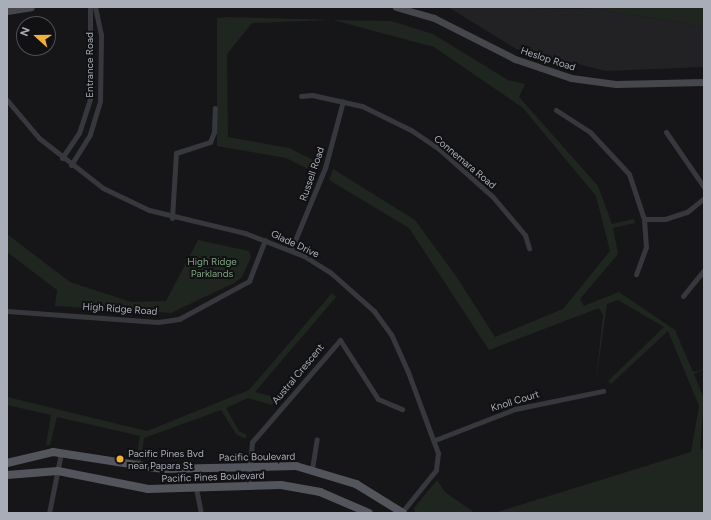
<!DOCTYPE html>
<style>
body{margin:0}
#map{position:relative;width:711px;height:520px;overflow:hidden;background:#161618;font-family:Figtree,sans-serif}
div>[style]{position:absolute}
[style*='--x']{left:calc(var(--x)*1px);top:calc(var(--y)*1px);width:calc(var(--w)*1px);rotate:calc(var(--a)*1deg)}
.built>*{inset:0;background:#222225}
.green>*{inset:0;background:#1e261f}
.street>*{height:5px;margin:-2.5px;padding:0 2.5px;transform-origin:2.5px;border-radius:2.5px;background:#37383d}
.secondary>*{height:7px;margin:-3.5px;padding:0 3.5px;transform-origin:3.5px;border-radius:3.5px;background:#45474d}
.primary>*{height:8px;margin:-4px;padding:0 4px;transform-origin:4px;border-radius:4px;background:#53555c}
.dots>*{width:11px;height:11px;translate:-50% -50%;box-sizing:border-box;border:2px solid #111113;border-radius:50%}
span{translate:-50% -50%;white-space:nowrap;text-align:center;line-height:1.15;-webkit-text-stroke:4px #111113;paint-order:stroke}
.street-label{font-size:10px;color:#a8adb8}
.park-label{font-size:10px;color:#7fa381}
.poi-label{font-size:10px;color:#a8adb8}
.left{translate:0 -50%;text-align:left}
.frame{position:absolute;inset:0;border:8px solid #a8adb8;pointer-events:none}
.north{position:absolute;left:16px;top:16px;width:40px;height:40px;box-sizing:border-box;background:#111113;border:1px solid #4d4f55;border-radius:50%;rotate:291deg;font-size:11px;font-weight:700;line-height:16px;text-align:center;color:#a8adb8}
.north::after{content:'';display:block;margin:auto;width:14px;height:18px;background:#f2b134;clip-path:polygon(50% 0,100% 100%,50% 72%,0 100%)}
</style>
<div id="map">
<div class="built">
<div style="clip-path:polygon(448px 7px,595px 9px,704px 26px,704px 67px,606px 71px,516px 49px)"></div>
</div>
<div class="green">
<div style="clip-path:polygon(551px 7px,704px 7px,704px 26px,595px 9px)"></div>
<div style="clip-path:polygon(227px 17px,333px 20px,391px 21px,433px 34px,508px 80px,525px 84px,519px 97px,598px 186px,612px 224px,634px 219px,635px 223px,613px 228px,618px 254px,580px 299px,584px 306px,619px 292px,675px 330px,693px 372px,704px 369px,694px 374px,704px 399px,700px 449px,704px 448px,704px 513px,494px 513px,691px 452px,699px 406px,668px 331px,611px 384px,608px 381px,664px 327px,618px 300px,607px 304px,596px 381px,603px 315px,599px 308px,489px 350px,409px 228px,329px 180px,333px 169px,415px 220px,456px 276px,495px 337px,563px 309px,610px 251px,596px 196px,523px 108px,434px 47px,333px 20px,252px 23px,227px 54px,228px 137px,289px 148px,319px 163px,316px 173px,286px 158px,217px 146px,217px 18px)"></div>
<div style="clip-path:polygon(7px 234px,70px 282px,131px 302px,166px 301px,198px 240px,249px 251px,251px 257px,242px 277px,234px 283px,171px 313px,55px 306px,57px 290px,7px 252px)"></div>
<div style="clip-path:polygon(332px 293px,336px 297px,255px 392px,278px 398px,272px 405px,248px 398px,226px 408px,239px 431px,247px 435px,245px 439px,236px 434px,221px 410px,144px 438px,141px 461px,136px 461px,140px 436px,57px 417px,50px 445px,46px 445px,51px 415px,7px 405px,7px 397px,147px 431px,249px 390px)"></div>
<div style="clip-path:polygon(437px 480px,445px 492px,475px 513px,415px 513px,414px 508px)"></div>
</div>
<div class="street">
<div style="--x:301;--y:96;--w:11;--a:-5"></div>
<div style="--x:312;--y:95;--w:51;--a:12.4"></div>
<div style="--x:362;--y:106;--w:55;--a:26.1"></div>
<div style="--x:411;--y:130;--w:34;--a:34"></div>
<div style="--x:439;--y:149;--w:72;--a:41.6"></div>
<div style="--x:493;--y:197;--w:50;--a:49.9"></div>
<div style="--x:525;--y:235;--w:14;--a:73"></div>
<div style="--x:7;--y:100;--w:50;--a:49.9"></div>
<div style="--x:39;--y:138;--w:81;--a:38"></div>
<div style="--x:103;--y:188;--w:51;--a:25.6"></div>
<div style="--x:149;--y:210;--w:99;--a:13.5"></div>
<div style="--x:245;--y:233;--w:63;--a:21.3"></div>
<div style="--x:304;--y:256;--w:31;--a:32"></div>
<div style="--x:330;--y:272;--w:59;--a:41.6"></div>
<div style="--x:374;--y:311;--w:29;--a:54"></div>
<div style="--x:391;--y:334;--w:42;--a:65.9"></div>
<div style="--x:408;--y:372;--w:86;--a:69.7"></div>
<div style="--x:438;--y:453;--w:17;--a:97"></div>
<div style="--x:436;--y:470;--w:54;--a:129"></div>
<div style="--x:556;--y:110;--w:40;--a:32.9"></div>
<div style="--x:590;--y:132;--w:57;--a:47.1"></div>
<div style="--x:629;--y:174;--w:47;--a:71.6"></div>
<div style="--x:644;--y:219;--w:28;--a:86"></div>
<div style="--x:646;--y:247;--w:29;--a:110"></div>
<div style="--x:666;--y:132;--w:67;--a:55.4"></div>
<div style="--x:62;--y:158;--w:30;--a:-56"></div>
<div style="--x:79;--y:133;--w:36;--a:-72"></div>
<div style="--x:90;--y:99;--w:92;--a:-90"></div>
<div style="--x:71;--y:165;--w:36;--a:-58"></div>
<div style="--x:90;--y:134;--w:34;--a:-73"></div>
<div style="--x:100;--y:101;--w:66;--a:-89.1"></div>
<div style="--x:101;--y:35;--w:29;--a:-102"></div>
<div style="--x:172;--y:218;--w:65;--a:-86.5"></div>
<div style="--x:176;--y:153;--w:36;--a:-18"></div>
<div style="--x:210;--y:142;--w:11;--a:-68"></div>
<div style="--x:214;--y:132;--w:24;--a:-88"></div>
<div style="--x:644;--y:219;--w:21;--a:0"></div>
<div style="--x:665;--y:219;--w:23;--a:-18"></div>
<div style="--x:687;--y:212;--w:22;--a:-39"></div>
<div style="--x:291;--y:250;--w:89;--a:-67.5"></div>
<div style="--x:325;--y:168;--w:69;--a:-75"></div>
<div style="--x:683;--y:296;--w:33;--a:-51"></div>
<div style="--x:7;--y:311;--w:151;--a:4.2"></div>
<div style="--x:158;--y:322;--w:21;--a:-8"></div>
<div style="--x:179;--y:319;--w:80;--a:-28.5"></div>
<div style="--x:249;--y:281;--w:44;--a:-68.7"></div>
<div style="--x:435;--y:440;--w:86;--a:-21.2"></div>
<div style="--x:515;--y:409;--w:90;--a:-11.6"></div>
<div style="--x:312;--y:469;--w:30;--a:-81"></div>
<div style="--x:248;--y:485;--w:43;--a:-84.7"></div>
<div style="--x:252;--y:442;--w:135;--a:-49.2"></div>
<div style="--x:340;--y:340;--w:70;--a:57.2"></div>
<div style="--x:378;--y:399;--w:26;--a:23"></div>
<div style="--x:196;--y:488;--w:25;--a:79"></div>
<div style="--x:49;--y:513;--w:61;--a:-78.7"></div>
</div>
<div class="secondary">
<div style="--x:396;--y:7;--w:40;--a:16"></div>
<div style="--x:434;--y:18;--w:91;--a:26.8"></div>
<div style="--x:515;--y:59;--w:59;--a:18.7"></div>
<div style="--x:571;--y:78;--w:45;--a:7.6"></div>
<div style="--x:616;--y:84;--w:88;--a:-1.3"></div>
<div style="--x:7;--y:11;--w:24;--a:-9"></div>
</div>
<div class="primary">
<div style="--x:7;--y:463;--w:47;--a:-13.4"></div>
<div style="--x:53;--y:452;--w:111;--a:8.8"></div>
<div style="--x:163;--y:469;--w:133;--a:-1.3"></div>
<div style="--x:296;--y:466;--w:63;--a:16.7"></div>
<div style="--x:356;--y:484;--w:55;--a:31.7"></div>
<div style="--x:7;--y:475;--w:51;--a:-4.5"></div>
<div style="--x:58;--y:471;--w:92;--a:11.3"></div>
<div style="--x:148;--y:489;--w:133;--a:-1.7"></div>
<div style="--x:281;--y:485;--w:40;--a:10"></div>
<div style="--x:320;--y:492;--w:53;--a:23.2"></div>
</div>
<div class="dots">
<div style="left:120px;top:459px;background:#f2b134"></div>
</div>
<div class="street-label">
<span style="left:548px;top:59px;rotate:18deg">Heslop Road</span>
<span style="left:90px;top:65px;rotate:-90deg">Entrance Road</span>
<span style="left:465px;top:162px;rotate:40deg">Connemara Road</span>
<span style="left:312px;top:174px;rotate:-71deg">Russell Road</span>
<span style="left:295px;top:244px;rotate:25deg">Glade Drive</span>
<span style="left:120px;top:309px;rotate:4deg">High Ridge Road</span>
<span style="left:298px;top:374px;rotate:-50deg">Austral Crescent</span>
<span style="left:515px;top:401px;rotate:-17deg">Knoll Court</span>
<span style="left:257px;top:457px;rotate:-1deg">Pacific Boulevard</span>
<span style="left:213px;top:477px;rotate:-2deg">Pacific Pines Boulevard</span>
</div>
<div class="park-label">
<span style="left:212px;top:267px">High Ridge<br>Parklands</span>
</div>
<div class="poi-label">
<span class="left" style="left:128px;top:459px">Pacific Pines Bvd<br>near Papara St</span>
</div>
<div class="frame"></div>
<div class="north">N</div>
</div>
